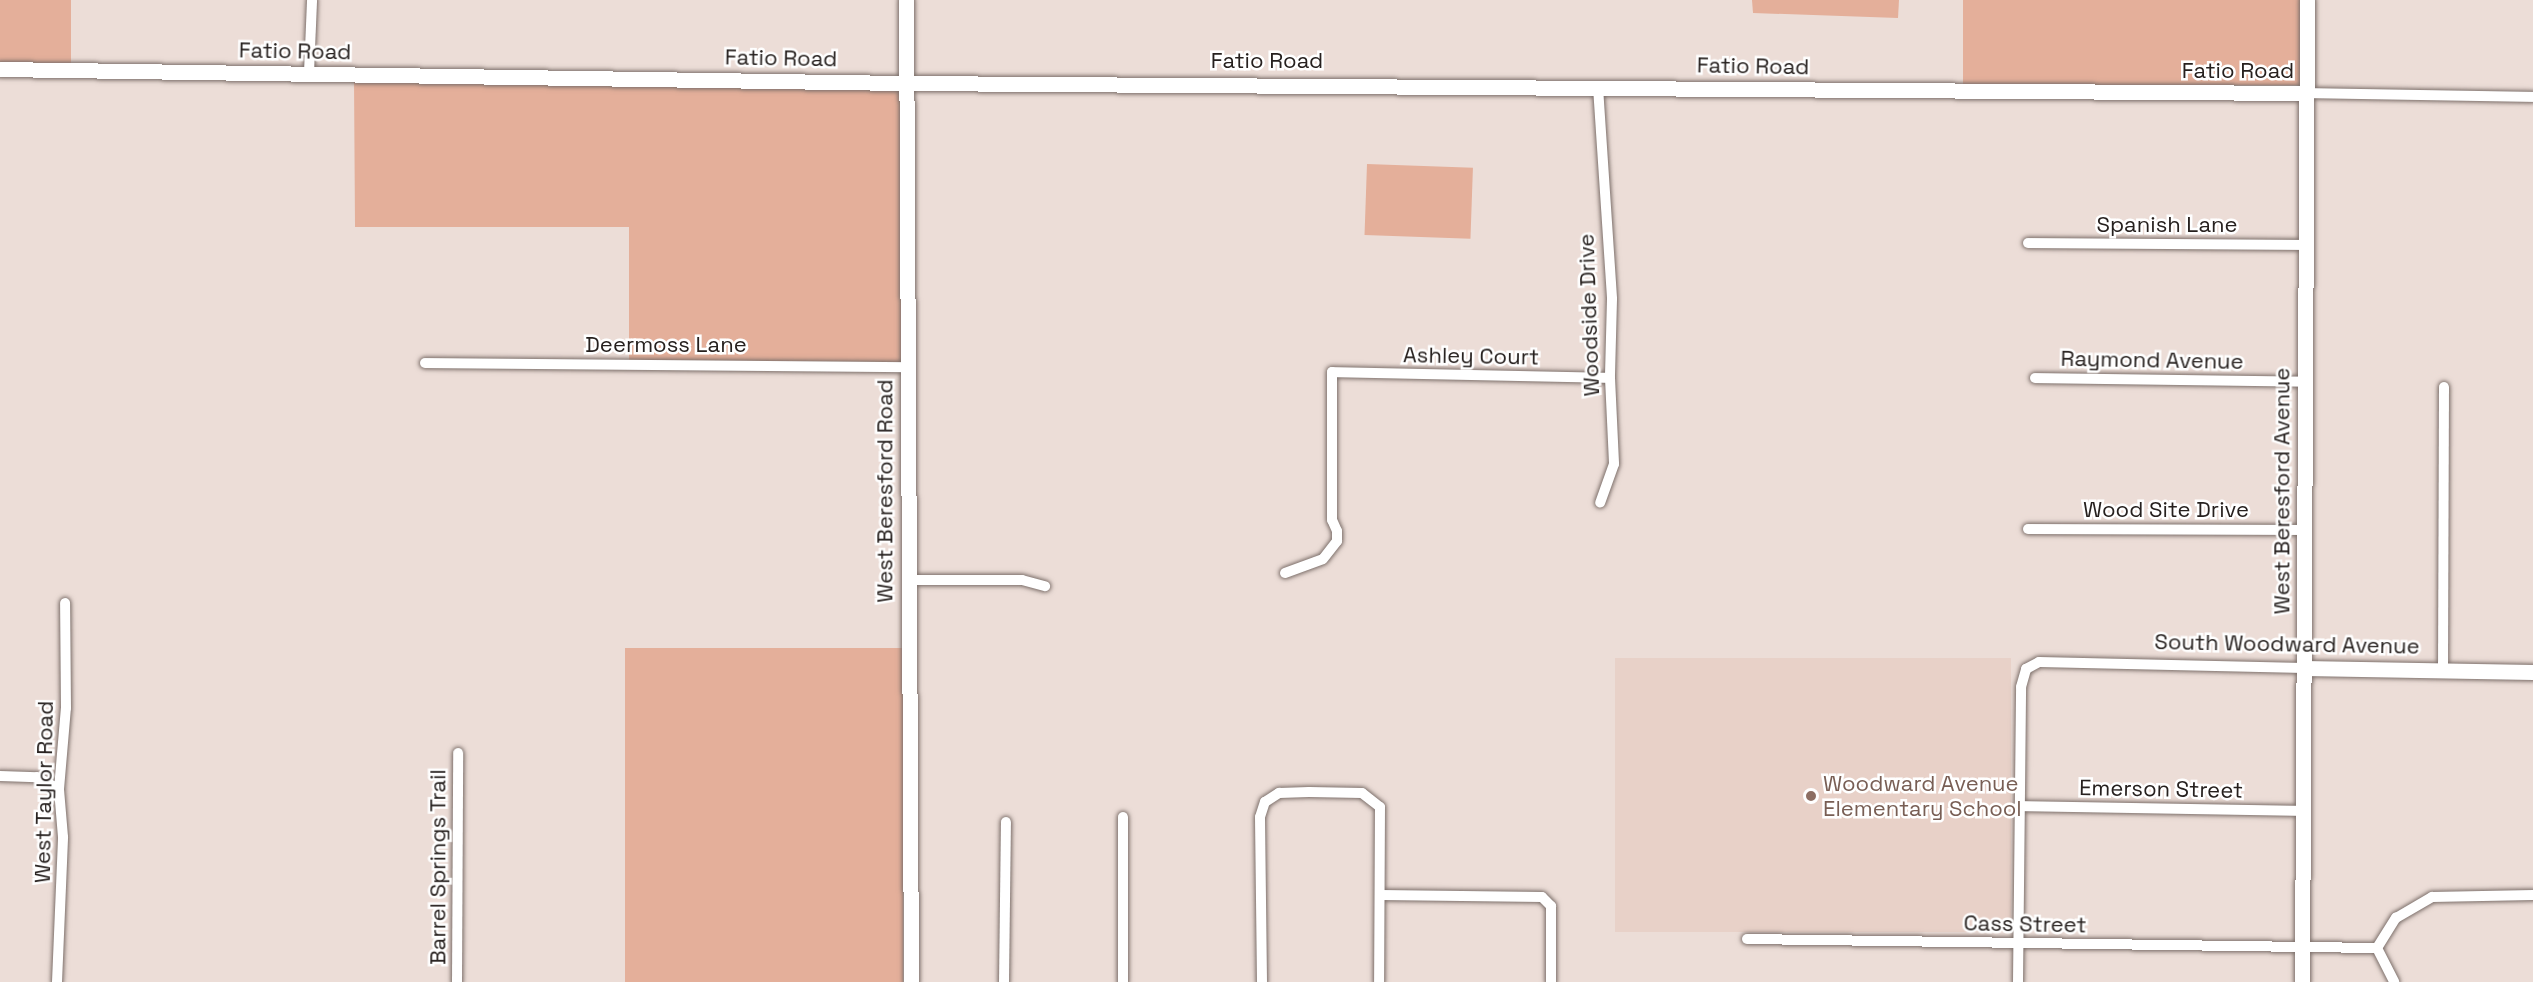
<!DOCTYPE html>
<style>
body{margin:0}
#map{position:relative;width:2533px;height:982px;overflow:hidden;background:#ecddd7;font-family:"Space Grotesk",sans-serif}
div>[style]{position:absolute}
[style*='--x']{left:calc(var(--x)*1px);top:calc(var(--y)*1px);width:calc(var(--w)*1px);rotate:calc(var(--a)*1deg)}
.built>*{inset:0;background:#e8d1c8;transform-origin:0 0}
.green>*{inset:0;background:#e4af9a;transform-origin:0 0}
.roads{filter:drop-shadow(0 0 2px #7d706b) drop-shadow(0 0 2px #7d706b)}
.street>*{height:10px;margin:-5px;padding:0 5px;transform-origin:5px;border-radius:5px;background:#fff}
.secondary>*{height:15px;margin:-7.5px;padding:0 7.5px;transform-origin:7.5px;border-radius:7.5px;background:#fff}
.dots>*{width:16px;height:16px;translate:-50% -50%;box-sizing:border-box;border:3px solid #fff;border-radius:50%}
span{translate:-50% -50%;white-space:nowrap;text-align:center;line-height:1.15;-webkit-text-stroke:5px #fff;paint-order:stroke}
.street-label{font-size:22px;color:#26201e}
.education-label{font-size:22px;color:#785e54}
.left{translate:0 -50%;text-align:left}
</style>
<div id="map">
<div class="built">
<div style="left:1615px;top:658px;width:396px;height:274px"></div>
</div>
<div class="green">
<div style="left:0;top:0;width:71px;height:63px"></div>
<div style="clip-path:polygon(1752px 0,1899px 0,1898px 18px,1753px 13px)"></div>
<div style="left:1963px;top:0;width:339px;height:85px"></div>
<div style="clip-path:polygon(354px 80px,900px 87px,902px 362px,629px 360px,629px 227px,355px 227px)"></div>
<div style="left:1367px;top:164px;width:106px;height:71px;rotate:2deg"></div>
<div style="left:625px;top:648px;width:278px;height:334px"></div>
</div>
<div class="roads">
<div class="street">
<div style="--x:309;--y:73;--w:73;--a:-87.6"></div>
<div style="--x:1598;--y:87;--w:212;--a:86.2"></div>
<div style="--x:1612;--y:299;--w:79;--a:91.5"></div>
<div style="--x:1610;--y:378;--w:86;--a:87.3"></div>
<div style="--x:1614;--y:464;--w:41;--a:109.7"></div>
<div style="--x:2307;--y:93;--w:226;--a:1"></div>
<div style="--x:2028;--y:243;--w:278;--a:0.4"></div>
<div style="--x:425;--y:363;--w:482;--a:0.5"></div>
<div style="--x:2035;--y:378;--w:270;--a:0.8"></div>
<div style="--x:2028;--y:529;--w:276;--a:0.2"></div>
<div style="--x:1285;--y:573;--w:40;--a:-20.2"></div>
<div style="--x:1323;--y:559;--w:23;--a:-52"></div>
<div style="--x:1337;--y:541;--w:10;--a:-90"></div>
<div style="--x:1337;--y:531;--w:12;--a:-114"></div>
<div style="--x:1332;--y:520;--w:148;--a:-90"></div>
<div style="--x:1332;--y:372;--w:278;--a:1.2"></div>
<div style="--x:908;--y:580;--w:114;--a:0"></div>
<div style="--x:1022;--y:580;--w:24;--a:15"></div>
<div style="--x:2443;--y:671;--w:284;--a:-89.8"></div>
<div style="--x:0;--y:776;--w:37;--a:2"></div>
<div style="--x:37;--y:777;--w:25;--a:29"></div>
<div style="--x:2019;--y:806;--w:284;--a:1"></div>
<div style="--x:1381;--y:895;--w:161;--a:0.7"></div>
<div style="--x:1542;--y:897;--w:13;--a:45"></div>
<div style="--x:1551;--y:906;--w:76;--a:90"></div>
<div style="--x:1747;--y:939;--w:630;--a:0.82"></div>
<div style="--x:2377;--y:948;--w:36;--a:-58"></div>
<div style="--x:2396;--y:918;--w:42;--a:-30.3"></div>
<div style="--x:2432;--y:897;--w:101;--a:-1.1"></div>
<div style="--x:2377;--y:948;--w:38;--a:63"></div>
<div style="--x:57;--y:982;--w:145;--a:-87.6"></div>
<div style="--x:63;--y:837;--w:48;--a:-94.8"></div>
<div style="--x:59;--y:789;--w:81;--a:-85.1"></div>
<div style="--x:66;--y:708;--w:105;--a:-90.5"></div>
<div style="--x:457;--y:982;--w:229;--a:-89.7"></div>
<div style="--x:1004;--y:982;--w:160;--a:-89.3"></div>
<div style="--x:1123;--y:982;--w:165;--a:-90"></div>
<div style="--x:1262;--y:982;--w:165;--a:-90.7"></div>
<div style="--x:1260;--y:817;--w:16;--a:-72"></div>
<div style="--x:1265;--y:802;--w:17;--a:-33"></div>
<div style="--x:1279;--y:793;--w:30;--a:-2"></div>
<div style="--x:1309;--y:792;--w:53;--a:1.1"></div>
<div style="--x:1362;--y:793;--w:23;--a:38"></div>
<div style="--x:1380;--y:807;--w:175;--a:90.3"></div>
<div style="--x:2018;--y:982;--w:295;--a:-89.4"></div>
<div style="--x:2021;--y:687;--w:19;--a:-74"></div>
<div style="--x:2026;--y:669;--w:15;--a:-28"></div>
<div style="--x:2039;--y:662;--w:265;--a:1.3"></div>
</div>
<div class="secondary">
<div style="--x:906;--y:0;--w:982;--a:89.71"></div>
<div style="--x:0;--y:69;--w:906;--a:0.89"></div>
<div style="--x:906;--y:83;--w:1401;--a:0.41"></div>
<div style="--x:2304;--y:668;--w:229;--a:1"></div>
<div style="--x:2302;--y:982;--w:982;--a:-89.71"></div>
</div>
</div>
<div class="dots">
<div style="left:1811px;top:796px;background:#8d6e63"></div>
</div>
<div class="street-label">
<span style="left:295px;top:51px;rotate:1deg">Fatio Road</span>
<span style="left:781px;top:58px;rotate:1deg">Fatio Road</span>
<span style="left:1267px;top:61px">Fatio Road</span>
<span style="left:1753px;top:66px;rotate:1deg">Fatio Road</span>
<span style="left:2238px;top:71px">Fatio Road</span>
<span style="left:2167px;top:225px">Spanish Lane</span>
<span style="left:1589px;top:315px;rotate:-92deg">Woodside Drive</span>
<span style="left:666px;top:345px">Deermoss Lane</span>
<span style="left:1471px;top:356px;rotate:1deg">Ashley Court</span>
<span style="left:2152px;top:360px;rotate:1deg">Raymond Avenue</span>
<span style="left:885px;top:491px;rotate:-90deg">West Beresford Road</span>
<span style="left:2282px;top:491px;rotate:-90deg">West Beresford Avenue</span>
<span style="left:2166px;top:510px">Wood Site Drive</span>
<span style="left:2287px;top:644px;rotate:1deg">South Woodward Avenue</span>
<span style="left:2161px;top:789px;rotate:1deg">Emerson Street</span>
<span style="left:44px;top:792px;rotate:-89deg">West Taylor Road</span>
<span style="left:438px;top:867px;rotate:-90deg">Barrel Springs Trail</span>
<span style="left:2025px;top:924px;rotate:1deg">Cass Street</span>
</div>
<div class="education-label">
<span class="left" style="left:1823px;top:796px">Woodward Avenue<br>Elementary School</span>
</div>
</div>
